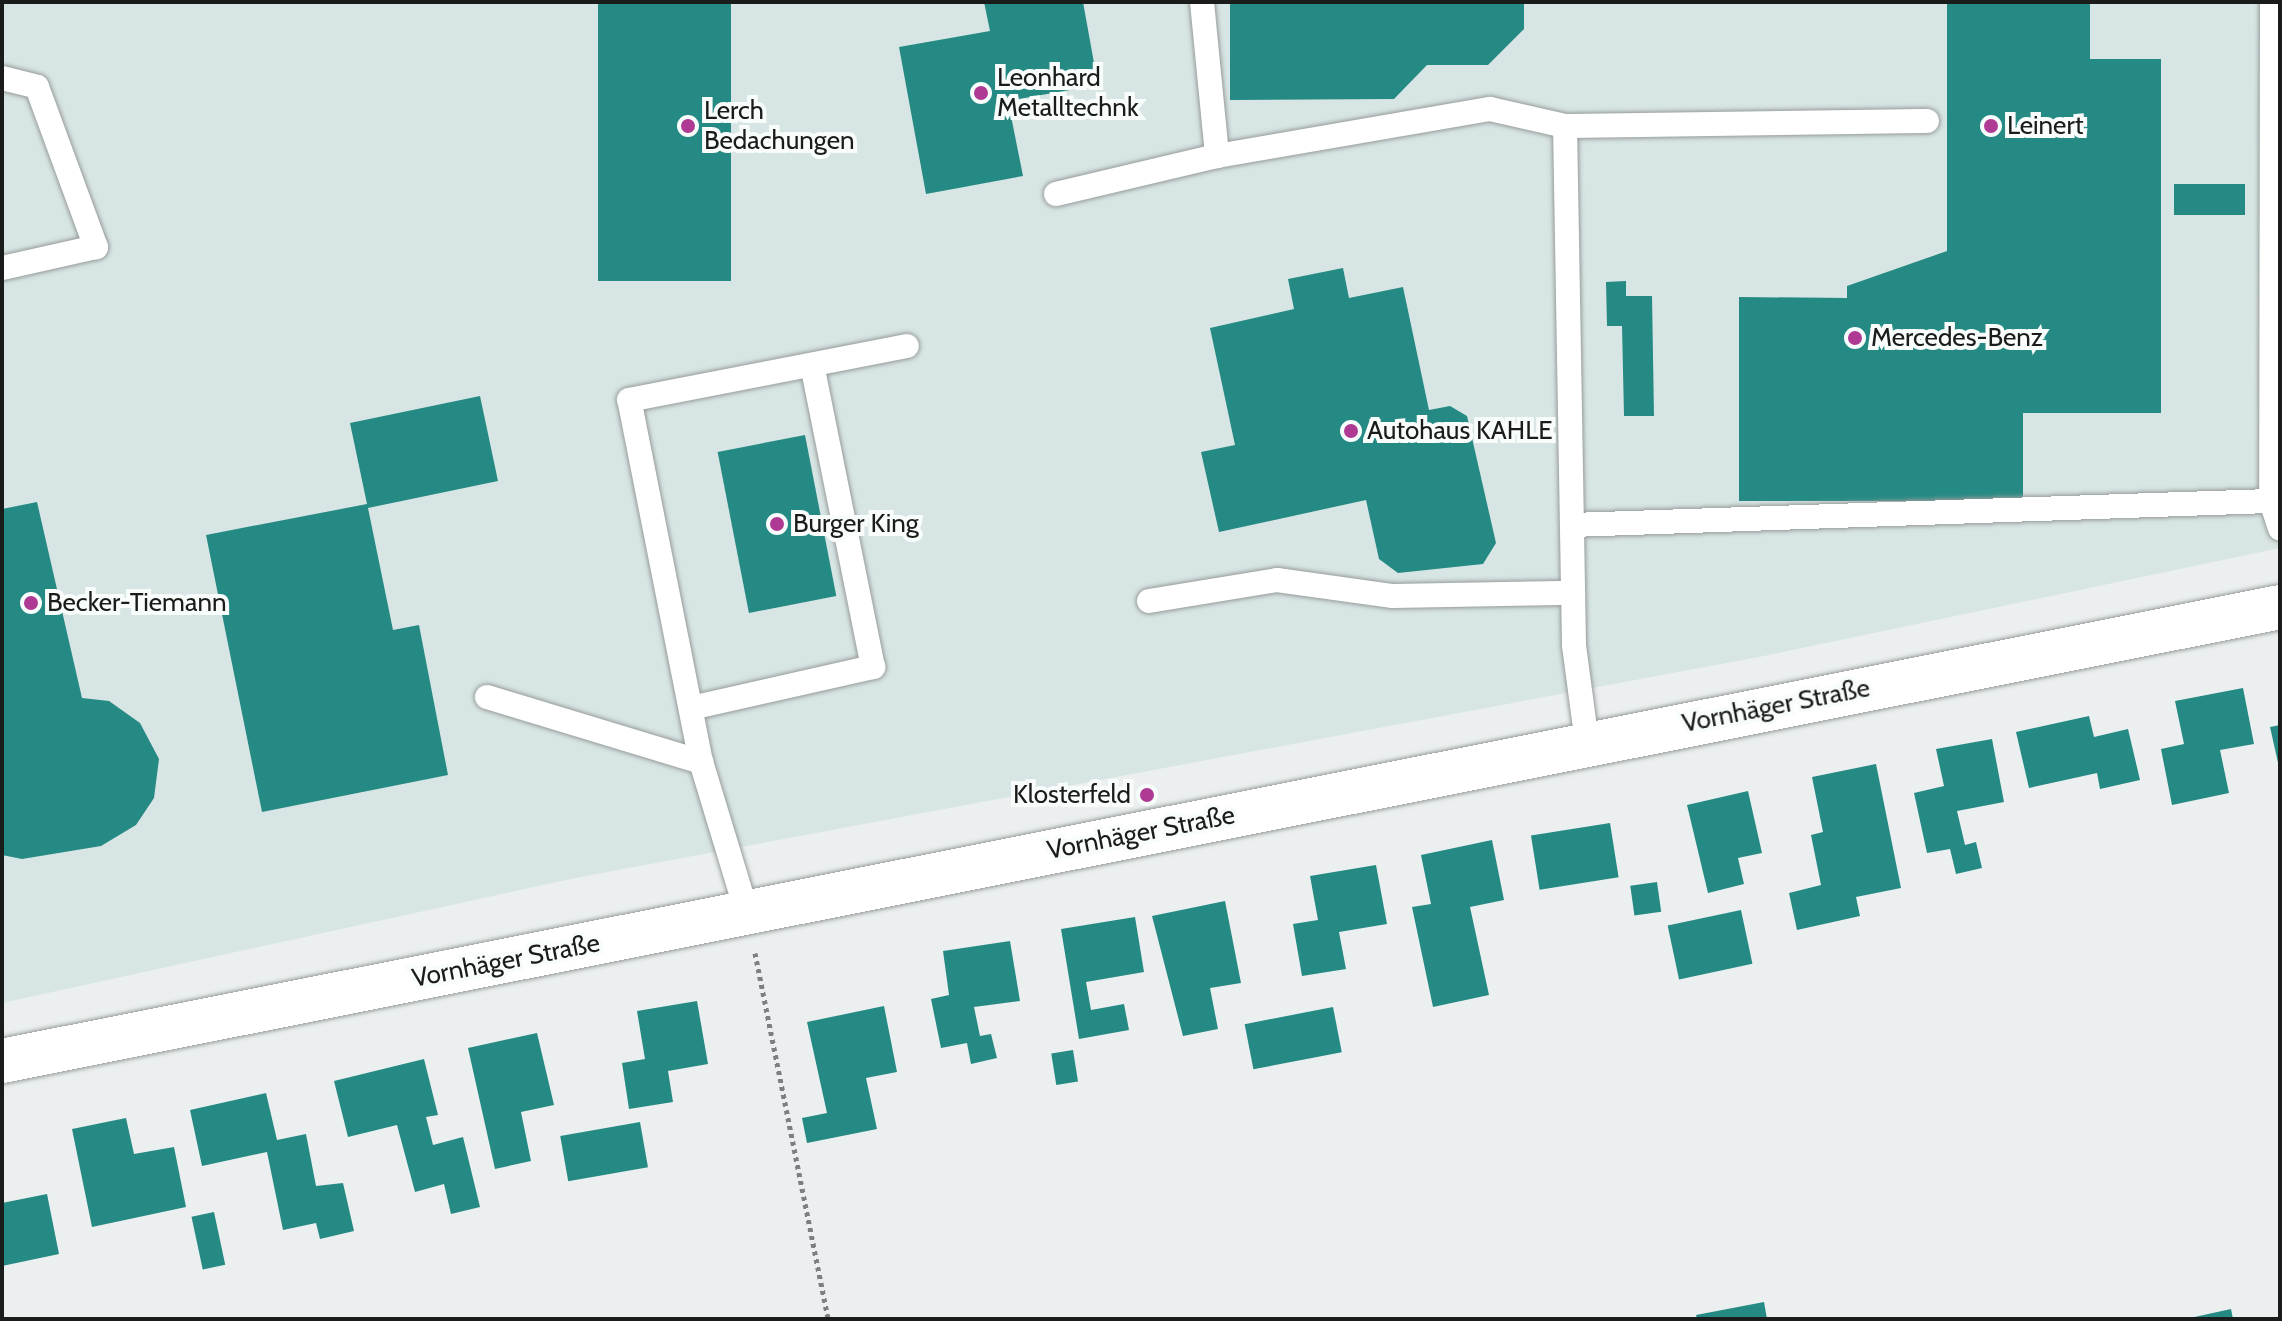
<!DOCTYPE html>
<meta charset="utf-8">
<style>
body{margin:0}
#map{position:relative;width:2282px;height:1321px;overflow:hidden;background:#ebefef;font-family:Cabin,sans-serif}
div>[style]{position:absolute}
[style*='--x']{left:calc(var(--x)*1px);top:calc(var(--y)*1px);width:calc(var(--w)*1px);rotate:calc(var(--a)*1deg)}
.built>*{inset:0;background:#d7e5e4}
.building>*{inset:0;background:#268a84;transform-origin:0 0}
.path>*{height:5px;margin-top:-2.5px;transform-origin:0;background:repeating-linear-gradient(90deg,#7d8080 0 4px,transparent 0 8px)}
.roads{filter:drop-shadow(0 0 2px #979c9b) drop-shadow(0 0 2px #979c9b)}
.lane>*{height:24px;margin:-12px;padding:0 12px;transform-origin:12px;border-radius:12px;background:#fff}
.secondary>*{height:44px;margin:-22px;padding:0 22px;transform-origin:22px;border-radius:22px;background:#fff}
.dots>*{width:22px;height:22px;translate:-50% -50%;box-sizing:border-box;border:4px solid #f8fdfc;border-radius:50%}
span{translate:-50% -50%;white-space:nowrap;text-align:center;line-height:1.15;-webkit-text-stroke:8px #f8fdfc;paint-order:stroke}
.poi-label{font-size:26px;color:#1a1c1c}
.left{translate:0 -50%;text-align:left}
.right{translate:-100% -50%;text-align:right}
.street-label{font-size:26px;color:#1a1c1c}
.frame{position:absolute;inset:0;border:4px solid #1a1c1c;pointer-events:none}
</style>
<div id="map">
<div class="built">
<div style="clip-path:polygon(2px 2px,2280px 2px,2280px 548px,1769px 655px,575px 878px,2px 1003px)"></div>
</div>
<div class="building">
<div style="left:598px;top:2px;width:133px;height:279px"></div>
<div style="clip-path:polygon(984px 2px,1083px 2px,1098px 85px,1008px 101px,1023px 176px,926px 194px,899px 47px,990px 31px)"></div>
<div style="clip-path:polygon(1230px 2px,1524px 2px,1524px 29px,1488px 65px,1427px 65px,1394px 99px,1230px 100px)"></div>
<div style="clip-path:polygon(1947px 2px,2090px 2px,2090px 59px,2161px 59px,2161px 413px,2023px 413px,2023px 501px,1739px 501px,1739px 297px,1847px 298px,1847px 286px,1947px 251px)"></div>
<div style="left:2174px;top:184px;width:71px;height:31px"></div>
<div style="clip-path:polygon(1343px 268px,1349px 298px,1403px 287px,1429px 410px,1450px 406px,1467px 416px,1496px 543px,1483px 564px,1398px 573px,1379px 559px,1366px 500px,1219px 532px,1201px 452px,1235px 445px,1210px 328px,1294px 309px,1288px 279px)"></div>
<div style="clip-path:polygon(1626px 281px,1626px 296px,1652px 296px,1654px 416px,1624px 416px,1622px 326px,1607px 326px,1606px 282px)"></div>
<div style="clip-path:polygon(480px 396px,498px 481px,368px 508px,393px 630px,419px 625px,448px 775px,262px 812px,206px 535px,367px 504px,350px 423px)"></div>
<div style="left:805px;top:435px;width:164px;height:89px;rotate:79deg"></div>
<div style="clip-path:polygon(37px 502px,82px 698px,109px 701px,140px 723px,159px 759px,154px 798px,136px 825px,101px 846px,22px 859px,2px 855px,2px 509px)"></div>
<div style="clip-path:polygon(2243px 688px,2254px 744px,2220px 750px,2229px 793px,2172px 805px,2161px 749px,2184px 744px,2175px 701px)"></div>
<div style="clip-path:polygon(2089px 716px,2094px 737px,2128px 729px,2140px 780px,2100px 789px,2097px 773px,2029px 788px,2016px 732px)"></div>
<div style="clip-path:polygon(2280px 725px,2280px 767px,2279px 767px,2270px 727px)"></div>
<div style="clip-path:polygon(1992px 739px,2004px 802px,1957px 811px,1965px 845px,1976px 842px,1982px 868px,1956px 874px,1950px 849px,1927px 853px,1914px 793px,1944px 786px,1936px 749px)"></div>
<div style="clip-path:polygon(1876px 764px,1901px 888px,1856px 897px,1860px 916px,1797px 930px,1789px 893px,1821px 885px,1811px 835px,1823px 832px,1812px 777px)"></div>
<div style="clip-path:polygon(1748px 791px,1762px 853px,1738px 858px,1744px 884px,1708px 893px,1687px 805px)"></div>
<div style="left:1610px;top:823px;width:55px;height:80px;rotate:81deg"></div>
<div style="clip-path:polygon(1492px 840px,1504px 900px,1470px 907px,1489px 995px,1433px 1007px,1412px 907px,1431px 904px,1421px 855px)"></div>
<div style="clip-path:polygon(1376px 865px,1387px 924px,1339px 932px,1346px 969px,1302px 976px,1293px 924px,1318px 920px,1310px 876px)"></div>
<div style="left:1657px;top:882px;width:30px;height:27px;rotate:82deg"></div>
<div style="clip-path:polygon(1225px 901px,1241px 983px,1210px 988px,1218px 1029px,1183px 1036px,1152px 916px)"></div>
<div style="left:1741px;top:910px;width:55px;height:75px;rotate:78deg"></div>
<div style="clip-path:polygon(1135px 917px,1144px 972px,1086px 982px,1091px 1010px,1124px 1004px,1129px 1030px,1079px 1039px,1061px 929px)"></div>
<div style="clip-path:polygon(1010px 941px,1020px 1001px,974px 1007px,980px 1036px,991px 1034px,997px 1058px,971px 1064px,967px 1043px,941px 1048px,931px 999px,949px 995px,943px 951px)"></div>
<div style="clip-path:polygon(697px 1001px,708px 1064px,668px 1071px,673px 1102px,629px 1109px,622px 1063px,645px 1059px,637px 1011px)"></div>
<div style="clip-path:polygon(884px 1006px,897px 1072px,866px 1078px,877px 1129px,807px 1143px,802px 1118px,827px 1113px,807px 1022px)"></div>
<div style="left:1333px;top:1007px;width:46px;height:90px;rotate:79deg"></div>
<div style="clip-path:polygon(537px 1033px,554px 1105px,521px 1112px,531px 1161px,495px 1169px,468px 1048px)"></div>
<div style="left:1073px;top:1050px;width:32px;height:22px;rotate:81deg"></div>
<div style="clip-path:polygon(424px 1059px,438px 1115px,426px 1117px,433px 1145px,463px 1137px,480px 1207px,451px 1214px,444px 1184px,415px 1192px,397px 1125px,348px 1137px,334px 1081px)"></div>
<div style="clip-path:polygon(266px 1093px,277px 1140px,306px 1134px,316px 1186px,343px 1183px,354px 1231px,320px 1239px,316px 1223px,283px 1230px,267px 1152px,202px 1166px,190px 1110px)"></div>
<div style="clip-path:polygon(126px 1118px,134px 1154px,174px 1147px,186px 1207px,92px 1227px,72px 1129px)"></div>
<div style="left:640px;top:1122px;width:46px;height:81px;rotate:80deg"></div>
<div style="clip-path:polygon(47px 1194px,59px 1254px,2px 1266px,2px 1203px)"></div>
<div style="left:214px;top:1212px;width:54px;height:23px;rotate:78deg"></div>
<div style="clip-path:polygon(1764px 1302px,1767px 1319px,1697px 1319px,1696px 1315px)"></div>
<div style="clip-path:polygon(2231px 1309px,2233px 1319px,2190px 1319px,2190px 1318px)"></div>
</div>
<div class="path">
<div style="--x:755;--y:953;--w:373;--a:78.7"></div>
</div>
<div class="roads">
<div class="lane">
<div style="--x:1202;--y:2;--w:155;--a:84.4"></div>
<div style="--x:1217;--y:156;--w:277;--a:-9.8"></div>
<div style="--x:1490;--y:109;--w:77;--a:12.8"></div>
<div style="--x:2272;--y:2;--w:499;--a:90.1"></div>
<div style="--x:2271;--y:501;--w:29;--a:72"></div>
<div style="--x:2;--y:78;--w:36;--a:14"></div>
<div style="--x:37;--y:87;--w:171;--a:69.8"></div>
<div style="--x:96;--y:247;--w:96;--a:167.4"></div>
<div style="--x:1056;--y:194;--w:165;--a:-13.3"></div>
<div style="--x:1572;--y:525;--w:699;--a:-1.97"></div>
<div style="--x:1149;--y:601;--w:130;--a:-9.3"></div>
<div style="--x:1277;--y:580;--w:117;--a:7.9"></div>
<div style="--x:1393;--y:596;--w:180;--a:-1"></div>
<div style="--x:487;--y:697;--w:224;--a:16.9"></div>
<div style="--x:691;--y:708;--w:187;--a:-12.7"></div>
<div style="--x:873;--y:667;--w:308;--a:-101.4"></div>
<div style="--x:1587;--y:743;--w:99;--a:-97.6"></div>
<div style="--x:1574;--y:645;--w:519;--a:-90.99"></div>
<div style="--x:1565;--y:126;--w:362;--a:-0.8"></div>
<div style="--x:747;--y:913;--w:158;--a:-106.9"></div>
<div style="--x:701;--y:762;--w:369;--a:-101.2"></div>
<div style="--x:629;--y:400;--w:283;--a:-11"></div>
</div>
<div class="secondary">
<div style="--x:2;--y:1061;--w:2323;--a:-11.27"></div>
</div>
</div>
<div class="dots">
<div style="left:981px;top:93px;background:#ae3a93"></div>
<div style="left:688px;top:126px;background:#ae3a93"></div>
<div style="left:1991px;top:126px;background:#ae3a93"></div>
<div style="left:1855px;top:338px;background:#ae3a93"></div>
<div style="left:1351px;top:431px;background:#ae3a93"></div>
<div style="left:777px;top:524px;background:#ae3a93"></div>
<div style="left:31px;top:603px;background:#ae3a93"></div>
<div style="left:1147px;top:795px;background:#ae3a93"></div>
</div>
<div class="poi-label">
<span class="left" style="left:997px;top:93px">Leonhard<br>Metalltechnk</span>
<span class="left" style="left:704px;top:126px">Lerch<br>Bedachungen</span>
<span class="left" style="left:2007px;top:126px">Leinert</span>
<span class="left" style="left:1871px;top:338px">Mercedes-Benz</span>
<span class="left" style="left:1367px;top:431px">Autohaus KAHLE</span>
<span class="left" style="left:793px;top:524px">Burger King</span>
<span class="left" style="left:47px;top:603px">Becker-Tiemann</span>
<span class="right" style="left:1131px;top:795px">Klosterfeld</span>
</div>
<div class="street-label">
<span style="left:1776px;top:706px;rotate:-11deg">Vornhäger Straße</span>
<span style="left:1141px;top:833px;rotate:-11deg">Vornhäger Straße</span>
<span style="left:506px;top:961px;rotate:-11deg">Vornhäger Straße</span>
</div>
<div class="frame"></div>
</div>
